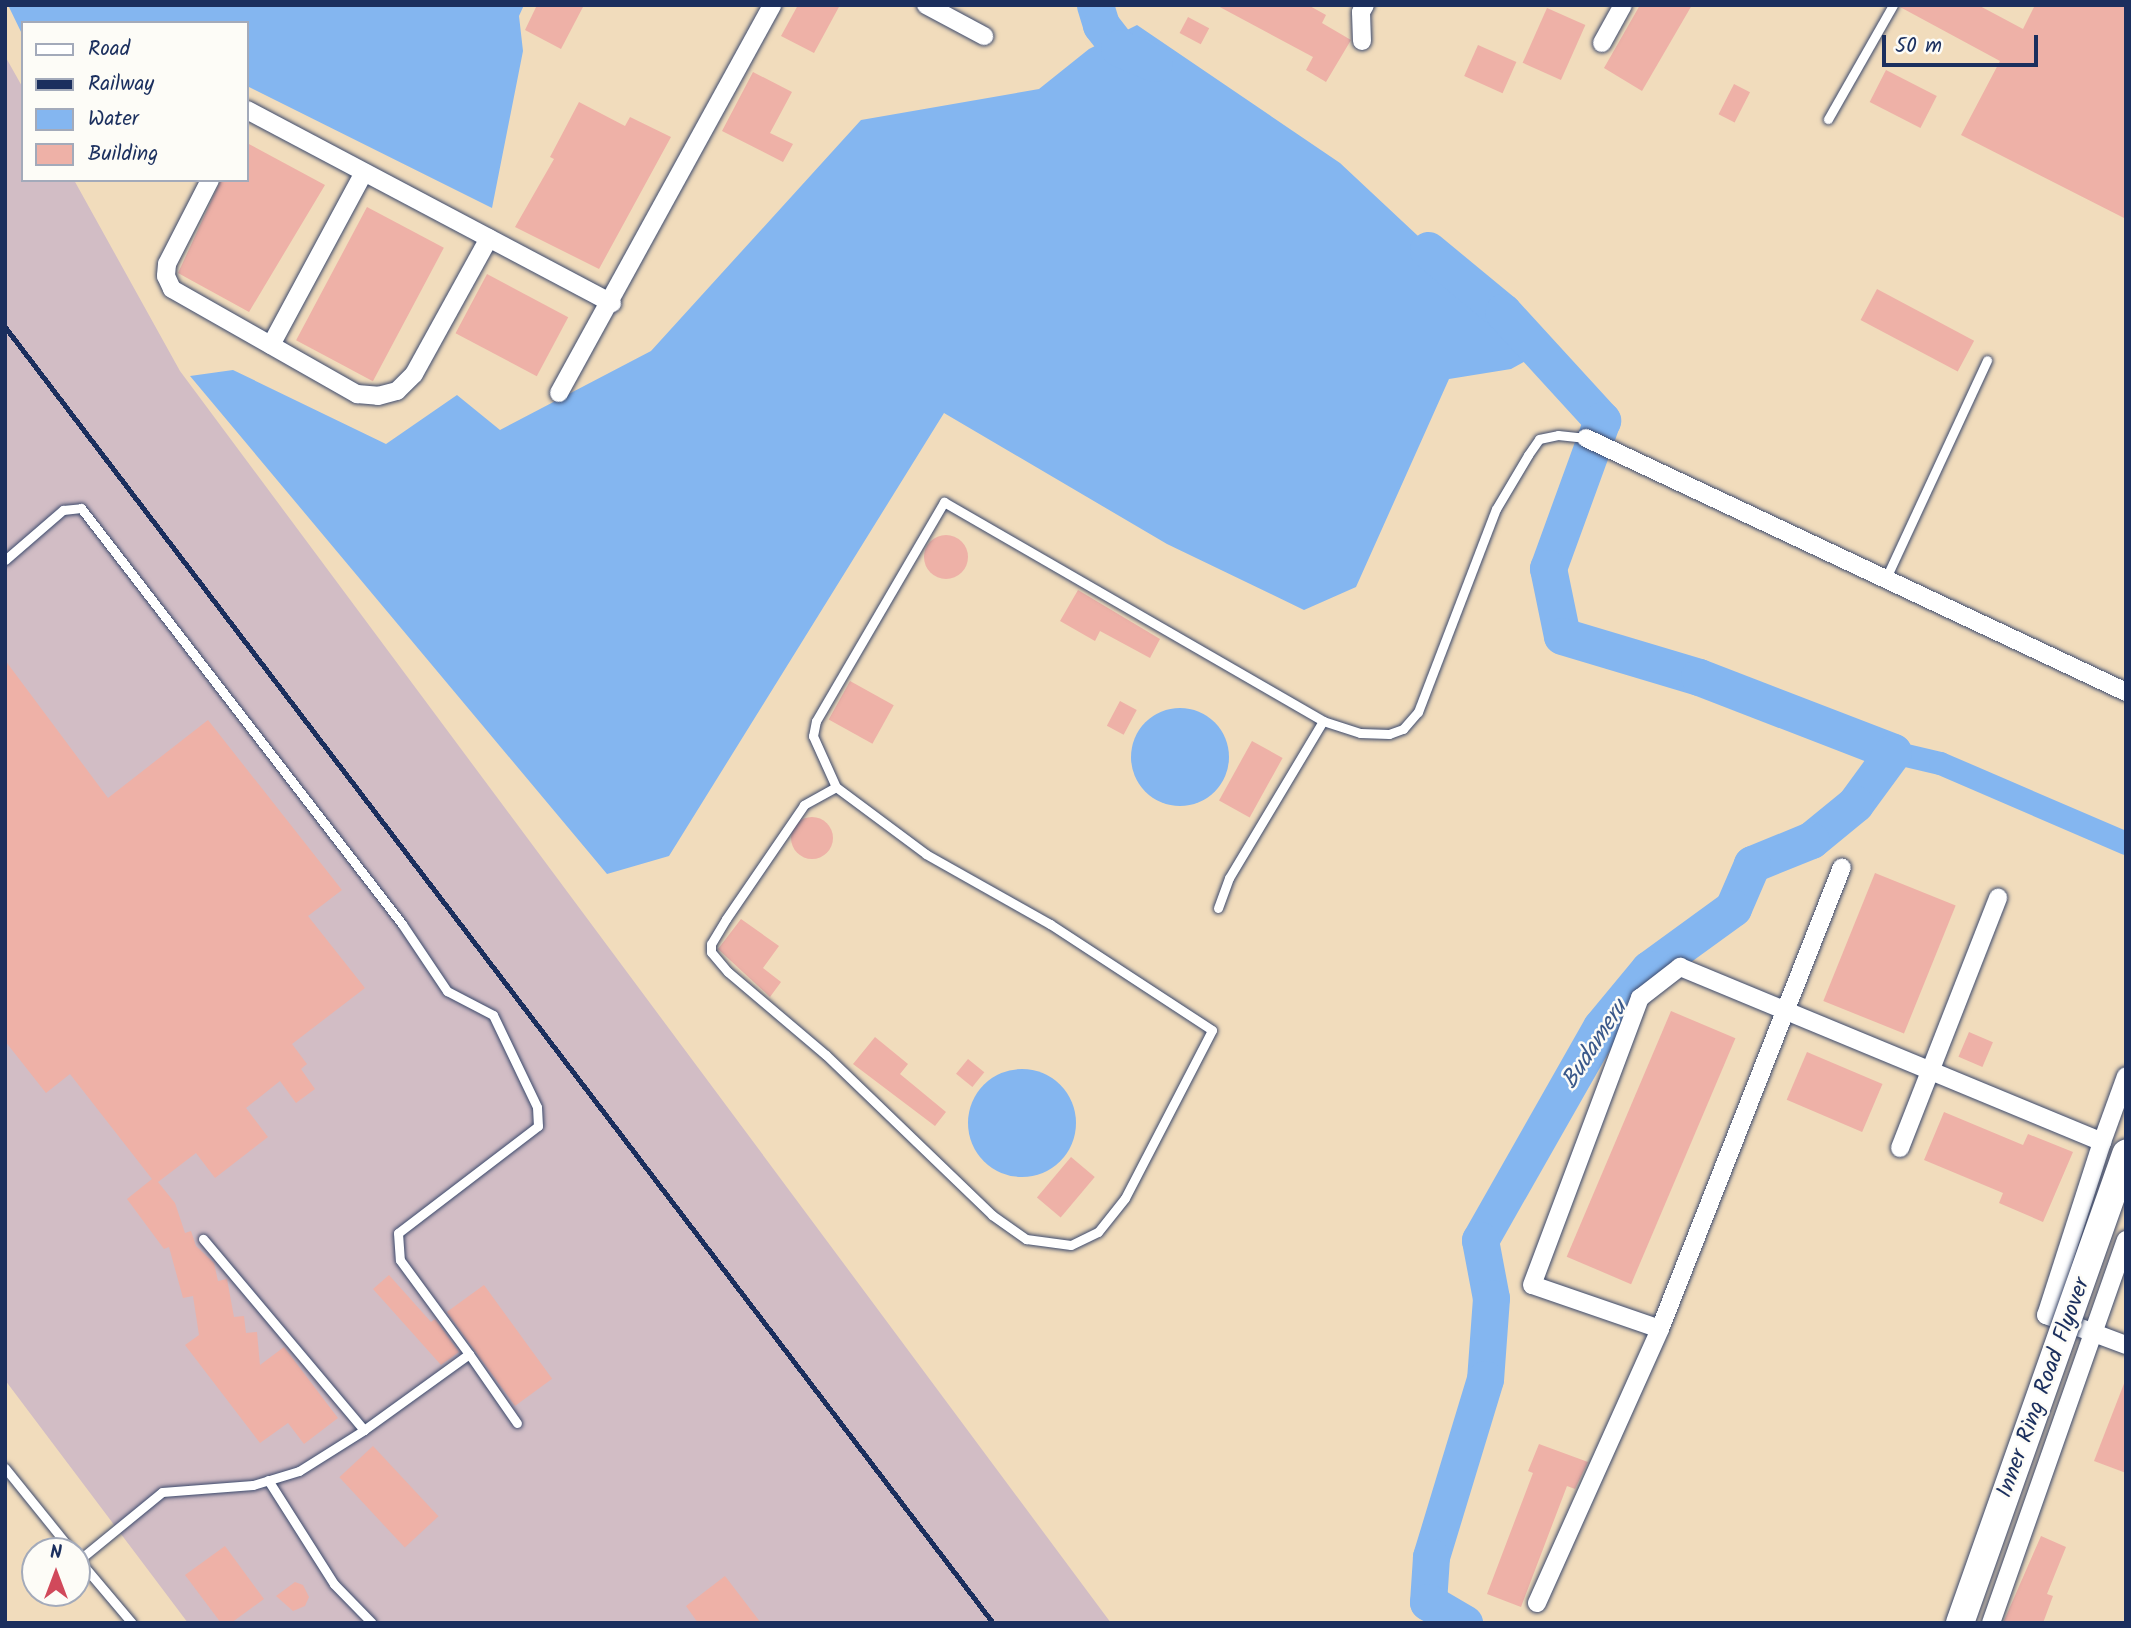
<!DOCTYPE html>
<style>
body{margin:0}
#map{position:relative;width:2131px;height:1628px;overflow:hidden;background:#f1dcbc;font-family:Kalam,sans-serif}
div>[style]{position:absolute}
[style*='--x']{left:calc(var(--x)*1px);top:calc(var(--y)*1px);width:calc(var(--w)*1px);rotate:calc(var(--a)*1deg)}
.industrial>*{inset:0;background:#d2bdc5}
.water>*{inset:0;background:#84b6f0}
.round{border-radius:50%}
.canal>*{height:23px;margin:-11.5px;padding:0 11.5px;transform-origin:11.5px;border-radius:11.5px;background:#84b6f0}
.river>*{height:37px;margin:-18.5px;padding:0 18.5px;transform-origin:18.5px;border-radius:18.5px;background:#84b6f0}
.building>*{inset:0;background:#eeb1a7;transform-origin:0 0}
.roads{filter:drop-shadow(0 0 2px #3b496c) drop-shadow(0 0 2px #3b496c)}
.service>*{height:9px;margin:-4.5px;padding:0 4.5px;transform-origin:4.5px;border-radius:4.5px;background:#fff}
.minor>*{height:18px;margin:-9px;padding:0 9px;transform-origin:9px;border-radius:9px;background:#fff}
.rail>*{height:5px;margin:-2.5px;padding:0 2.5px;transform-origin:2.5px;border-radius:2.5px;background:#1b2f5e}
.bridges{filter:drop-shadow(0 0 2px #3b496c) drop-shadow(0 0 2px #3b496c)}
.primary-bridge>*{height:28px;margin:-14px;padding:0 14px;transform-origin:14px;border-radius:14px;background:#fff}
span{translate:-50% -50%;white-space:nowrap;text-align:center;line-height:1.15;-webkit-text-stroke:5px #fdfcf7;paint-order:stroke}
.street-label{font-size:23px;color:#1b2f5e}
.water-label{font-size:24px;color:#3a588a;font-style:italic}
.frame{position:absolute;inset:0;border:7px solid #1b2f5e;pointer-events:none}
.legend{position:absolute;left:21px;top:21px;width:228px;height:161px;box-sizing:border-box;background:#fdfcf7;border:2px solid #a3aaba;margin:0;padding:9px 12px;list-style:none;font-size:21px;color:#1b2f5e}
.legend li{display:flex;align-items:center;gap:14px;height:35px}
.legend b{width:35px;border:2px solid #a3aaba}
.north{position:absolute;left:21px;top:1537px;width:70px;height:70px;box-sizing:border-box;background:#fdfcf7;border:2px solid #a3aaba;border-radius:50%;rotate:0deg;font-size:19px;font-weight:700;line-height:28px;text-align:center;color:#1b2f5e}
.north::after{content:'';display:block;margin:auto;width:24px;height:32px;background:#d1495b;clip-path:polygon(50% 0,100% 100%,50% 72%,0 100%)}
.scale{position:absolute;left:1882px;top:35px;width:156px;height:32px;box-sizing:border-box;border:4px solid #1b2f5e;border-top:0;padding-left:9px;font-size:21px;line-height:24px;white-space:nowrap;color:#1b2f5e;-webkit-text-stroke:5px #fdfcf7;paint-order:stroke}
</style>
<div id="map">
<div class="industrial">
<div style="clip-path:polygon(5px 56px,23px 88px,23px 180px,74px 180px,180px 371px,1111px 1623px,188px 1623px,5px 1380px)"></div>
</div>
<div class="water">
<div style="clip-path:polygon(8px 5px,524px 5px,519px 16px,523px 51px,492px 208px,247px 86px,247px 23px,23px 23px,23px 36px)"></div>
<div style="clip-path:polygon(1137px 25px,1340px 163px,1542px 352px,1511px 369px,1449px 379px,1356px 587px,1304px 610px,1167px 544px,944px 413px,669px 856px,607px 874px,190px 376px,233px 370px,386px 444px,457px 395px,500px 430px,651px 351px,861px 120px,1039px 89px,1089px 49px)"></div>
<div class="round" style="left:1131px;top:708px;width:98px;height:98px"></div>
<div class="round" style="left:968px;top:1069px;width:108px;height:108px"></div>
</div>
<div class="canal">
<div style="--x:1893;--y:752;--w:48;--a:13.2"></div>
<div style="--x:1940;--y:763;--w:202;--a:23.3"></div>
</div>
<div class="river">
<div style="--x:1095;--y:5;--w:21;--a:73"></div>
<div style="--x:1101;--y:25;--w:29;--a:52"></div>
<div style="--x:1119;--y:48;--w:38;--a:23"></div>
<div style="--x:1428;--y:250;--w:97;--a:39.6"></div>
<div style="--x:1503;--y:312;--w:147;--a:47.5"></div>
<div style="--x:1602;--y:420;--w:158;--a:110"></div>
<div style="--x:1548;--y:568;--w:69;--a:78.4"></div>
<div style="--x:1562;--y:636;--w:143;--a:16.7"></div>
<div style="--x:1699;--y:677;--w:208;--a:21.1"></div>
<div style="--x:1893;--y:752;--w:64;--a:126.2"></div>
<div style="--x:1855;--y:804;--w:57;--a:140.7"></div>
<div style="--x:1811;--y:840;--w:64;--a:157.9"></div>
<div style="--x:1752;--y:864;--w:48;--a:113.4"></div>
<div style="--x:1733;--y:908;--w:104;--a:144"></div>
<div style="--x:1649;--y:969;--w:75;--a:129.6"></div>
<div style="--x:1601;--y:1027;--w:245;--a:119.6"></div>
<div style="--x:1480;--y:1240;--w:59;--a:79.3"></div>
<div style="--x:1491;--y:1298;--w:81;--a:94.2"></div>
<div style="--x:1485;--y:1379;--w:186;--a:106.9"></div>
<div style="--x:1431;--y:1557;--w:45;--a:93.8"></div>
<div style="--x:1428;--y:1602;--w:42;--a:30.3"></div>
</div>
<div class="building">
<div style="clip-path:polygon(537px 5px,584px 5px,561px 49px,525px 30px)"></div>
<div style="clip-path:polygon(798px 5px,840px 5px,814px 53px,781px 36px)"></div>
<div style="clip-path:polygon(1216px 5px,1308px 5px,1326px 15px,1322px 23px,1351px 40px,1326px 82px,1306px 70px,1313px 57px)"></div>
<div style="clip-path:polygon(1640px 5px,1692px 5px,1642px 91px,1604px 68px)"></div>
<div style="clip-path:polygon(1978px 5px,2023px 29px,2035px 5px,2126px 5px,2126px 219px,1961px 135px,2000px 61px,1900px 7px)"></div>
<div style="left:1547px;top:8px;width:42px;height:60px;rotate:24deg"></div>
<div style="left:1188px;top:17px;width:24px;height:18px;rotate:28deg"></div>
<div style="left:1478px;top:45px;width:42px;height:34px;rotate:24deg"></div>
<div style="left:1886px;top:70px;width:57px;height:36px;rotate:27deg"></div>
<div style="clip-path:polygon(753px 72px,792px 92px,770px 133px,793px 144px,783px 162px,722px 131px)"></div>
<div style="left:1734px;top:84px;width:18px;height:34px;rotate:27deg"></div>
<div style="clip-path:polygon(579px 102px,625px 126px,630px 117px,671px 137px,599px 269px,515px 227px,554px 159px,550px 157px)"></div>
<div style="clip-path:polygon(247px 143px,325px 185px,249px 312px,178px 273px,221px 180px,247px 180px)"></div>
<div style="left:367px;top:207px;width:87px;height:151px;rotate:28deg"></div>
<div style="left:487px;top:274px;width:92px;height:67px;rotate:28deg"></div>
<div style="left:1877px;top:289px;width:110px;height:35px;rotate:28deg"></div>
<div class="round" style="left:924px;top:535px;width:44px;height:44px"></div>
<div style="clip-path:polygon(1078px 590px,1160px 639px,1150px 658px,1100px 631px,1095px 641px,1060px 621px)"></div>
<div style="clip-path:polygon(5px 660px,108px 798px,208px 720px,342px 890px,308px 916px,365px 988px,292px 1044px,307px 1064px,301px 1069px,315px 1089px,296px 1103px,280px 1081px,246px 1108px,268px 1137px,215px 1178px,196px 1153px,158px 1182px,175px 1203px,185px 1233px,191px 1231px,196px 1246px,214px 1263px,218px 1281px,227px 1279px,234px 1317px,244px 1316px,246px 1333px,257px 1332px,260px 1365px,284px 1347px,338px 1418px,304px 1444px,288px 1423px,260px 1443px,185px 1345px,199px 1335px,193px 1296px,183px 1298px,169px 1247px,164px 1249px,127px 1199px,152px 1179px,70px 1074px,46px 1093px,5px 1041px)"></div>
<div style="left:850px;top:681px;width:50px;height:44px;rotate:29deg"></div>
<div style="left:1120px;top:701px;width:19px;height:28px;rotate:28deg"></div>
<div style="left:1252px;top:741px;width:35px;height:68px;rotate:29deg"></div>
<div class="round" style="left:791px;top:817px;width:42px;height:42px"></div>
<div style="left:1875px;top:873px;width:87px;height:138px;rotate:22deg"></div>
<div style="clip-path:polygon(741px 919px,779px 946px,763px 968px,781px 982px,770px 997px,718px 949px)"></div>
<div style="left:1671px;top:1011px;width:70px;height:267px;rotate:23deg"></div>
<div style="left:1969px;top:1032px;width:26px;height:27px;rotate:23deg"></div>
<div style="clip-path:polygon(875px 1037px,908px 1064px,900px 1074px,946px 1112px,935px 1126px,853px 1064px)"></div>
<div style="left:1807px;top:1052px;width:82px;height:52px;rotate:23deg"></div>
<div style="left:968px;top:1059px;width:21px;height:19px;rotate:39deg"></div>
<div style="clip-path:polygon(1944px 1112px,2023px 1145px,2028px 1134px,2073px 1152px,2043px 1222px,1999px 1203px,2003px 1193px,1924px 1160px)"></div>
<div style="left:1071px;top:1157px;width:31px;height:53px;rotate:40deg"></div>
<div style="clip-path:polygon(389px 1275px,431px 1322px,435px 1319px,459px 1352px,441px 1365px,373px 1289px)"></div>
<div style="left:484px;top:1285px;width:116px;height:46px;rotate:54deg"></div>
<div style="clip-path:polygon(2125px 1381px,2126px 1382px,2126px 1473px,2094px 1461px)"></div>
<div style="clip-path:polygon(1539px 1444px,1588px 1462px,1575px 1489px,1567px 1486px,1521px 1607px,1487px 1594px,1533px 1473px,1528px 1471px)"></div>
<div style="left:373px;top:1446px;width:96px;height:46px;rotate:47deg"></div>
<div style="clip-path:polygon(2041px 1536px,2066px 1547px,2047px 1594px,2053px 1596px,2043px 1623px,2003px 1623px)"></div>
<div style="clip-path:polygon(225px 1546px,264px 1599px,231px 1623px,221px 1623px,185px 1575px)"></div>
<div style="clip-path:polygon(725px 1576px,761px 1623px,698px 1623px,686px 1606px)"></div>
<div style="clip-path:polygon(295px 1582px,303px 1585px,309px 1597px,305px 1606px,293px 1611px,276px 1596px)"></div>
</div>
<div class="roads">
<div class="service">
<div style="--x:1828;--y:119;--w:131;--a:-60.3"></div>
<div style="--x:5;--y:560;--w:77;--a:-40.8"></div>
<div style="--x:63;--y:510;--w:18;--a:-6"></div>
<div style="--x:81;--y:508;--w:525;--a:52.34"></div>
<div style="--x:402;--y:924;--w:81;--a:56.1"></div>
<div style="--x:447;--y:991;--w:52;--a:27.6"></div>
<div style="--x:493;--y:1015;--w:102;--a:64.4"></div>
<div style="--x:537;--y:1107;--w:19;--a:87"></div>
<div style="--x:538;--y:1126;--w:176;--a:142.6"></div>
<div style="--x:398;--y:1233;--w:27;--a:86"></div>
<div style="--x:400;--y:1260;--w:117;--a:53.7"></div>
<div style="--x:469;--y:1354;--w:130;--a:144.1"></div>
<div style="--x:1886;--y:578;--w:240;--a:-65.1"></div>
<div style="--x:836;--y:787;--w:37;--a:151"></div>
<div style="--x:804;--y:805;--w:138;--a:124.4"></div>
<div style="--x:726;--y:919;--w:29;--a:121"></div>
<div style="--x:711;--y:944;--w:8;--a:90"></div>
<div style="--x:711;--y:952;--w:26;--a:50"></div>
<div style="--x:728;--y:972;--w:128;--a:40.3"></div>
<div style="--x:826;--y:1055;--w:231;--a:43.9"></div>
<div style="--x:992;--y:1215;--w:42;--a:35.2"></div>
<div style="--x:1026;--y:1239;--w:45;--a:7.6"></div>
<div style="--x:1071;--y:1245;--w:30;--a:-26"></div>
<div style="--x:1098;--y:1232;--w:43;--a:-51.5"></div>
<div style="--x:1125;--y:1198;--w:189;--a:-62.6"></div>
<div style="--x:1212;--y:1030;--w:194;--a:-146.8"></div>
<div style="--x:1050;--y:924;--w:142;--a:-150.6"></div>
<div style="--x:926;--y:854;--w:112;--a:-143.3"></div>
<div style="--x:836;--y:787;--w:56;--a:-114.3"></div>
<div style="--x:813;--y:736;--w:15;--a:-79"></div>
<div style="--x:816;--y:721;--w:254;--a:-59.7"></div>
<div style="--x:944;--y:502;--w:438;--a:30"></div>
<div style="--x:1218;--y:908;--w:32;--a:-70"></div>
<div style="--x:1229;--y:878;--w:183;--a:-59.1"></div>
<div style="--x:1323;--y:721;--w:39;--a:18"></div>
<div style="--x:1360;--y:733;--w:29;--a:2"></div>
<div style="--x:1389;--y:734;--w:15;--a:-20"></div>
<div style="--x:1403;--y:729;--w:23;--a:-49"></div>
<div style="--x:1418;--y:712;--w:217;--a:-69"></div>
<div style="--x:1496;--y:509;--w:63;--a:-59.3"></div>
<div style="--x:1528;--y:455;--w:19;--a:-55"></div>
<div style="--x:1539;--y:439;--w:19;--a:-12"></div>
<div style="--x:1558;--y:435;--w:28;--a:6"></div>
<div style="--x:469;--y:1354;--w:84;--a:55.2"></div>
<div style="--x:5;--y:1468;--w:107;--a:51.1"></div>
<div style="--x:268;--y:1480;--w:123;--a:57.6"></div>
<div style="--x:334;--y:1584;--w:54;--a:45.7"></div>
<div style="--x:77;--y:1558;--w:85;--a:49.8"></div>
<div style="--x:79;--y:1560;--w:107;--a:-39.3"></div>
<div style="--x:162;--y:1492;--w:91;--a:-4.4"></div>
<div style="--x:253;--y:1485;--w:48;--a:-16.9"></div>
<div style="--x:299;--y:1471;--w:77;--a:-32.2"></div>
<div style="--x:364;--y:1430;--w:250;--a:-130.1"></div>
</div>
<div class="minor">
<div style="--x:926;--y:5;--w:66;--a:28.1"></div>
<div style="--x:1362;--y:41;--w:29;--a:-92"></div>
<div style="--x:1361;--y:12;--w:8;--a:-60"></div>
<div style="--x:1602;--y:43;--w:43;--a:-61.1"></div>
<div style="--x:247;--y:110;--w:413;--a:27.9"></div>
<div style="--x:210;--y:180;--w:94;--a:117.1"></div>
<div style="--x:167;--y:264;--w:12;--a:95"></div>
<div style="--x:166;--y:276;--w:14;--a:65"></div>
<div style="--x:172;--y:289;--w:213;--a:29.6"></div>
<div style="--x:357;--y:394;--w:21;--a:5"></div>
<div style="--x:378;--y:396;--w:20;--a:-15"></div>
<div style="--x:397;--y:391;--w:24;--a:-45"></div>
<div style="--x:414;--y:374;--w:155;--a:-61.1"></div>
<div style="--x:271;--y:345;--w:196;--a:-61.7"></div>
<div style="--x:559;--y:393;--w:443;--a:-61.2"></div>
<div style="--x:1586;--y:438;--w:597;--a:25.19"></div>
<div style="--x:2102;--y:1142;--w:70;--a:-70"></div>
<div style="--x:1900;--y:1148;--w:269;--a:-68.6"></div>
<div style="--x:1660;--y:1329;--w:135;--a:-161"></div>
<div style="--x:1532;--y:1285;--w:307;--a:-69.4"></div>
<div style="--x:1640;--y:998;--w:51;--a:-37.8"></div>
<div style="--x:1680;--y:967;--w:457;--a:22.5"></div>
<div style="--x:2102;--y:1142;--w:182;--a:107.9"></div>
<div style="--x:2046;--y:1315;--w:85;--a:20.6"></div>
<div style="--x:1537;--y:1603;--w:300;--a:-65.8"></div>
<div style="--x:1660;--y:1329;--w:496;--a:-68.5"></div>
<div style="--x:1991;--y:1623;--w:406;--a:-70.6"></div>
</div>
</div>
<div class="rail">
<div style="--x:5;--y:327;--w:1630;--a:52.68"></div>
</div>
<div class="bridges">
<div class="primary-bridge">
<div style="--x:1960;--y:1623;--w:498;--a:-70.5"></div>
</div>
</div>
<div class="street-label">
<span style="left:2044px;top:1388px;rotate:-70deg">Inner Ring Road Flyover</span>
</div>
<div class="water-label">
<span style="left:1595px;top:1045px;rotate:-57deg">Budameru</span>
</div>
<div class="frame"></div>
<ul class="legend">
<li><b style="height:9px;background:#fff"></b>Road</li>
<li><b style="height:9px;background:#1b2f5e"></b>Railway</li>
<li><b style="height:19px;background:#84b6f0"></b>Water</li>
<li><b style="height:19px;background:#eeb1a7"></b>Building</li>
</ul>
<div class="north">N</div>
<div class="scale">50 m</div>
</div>
